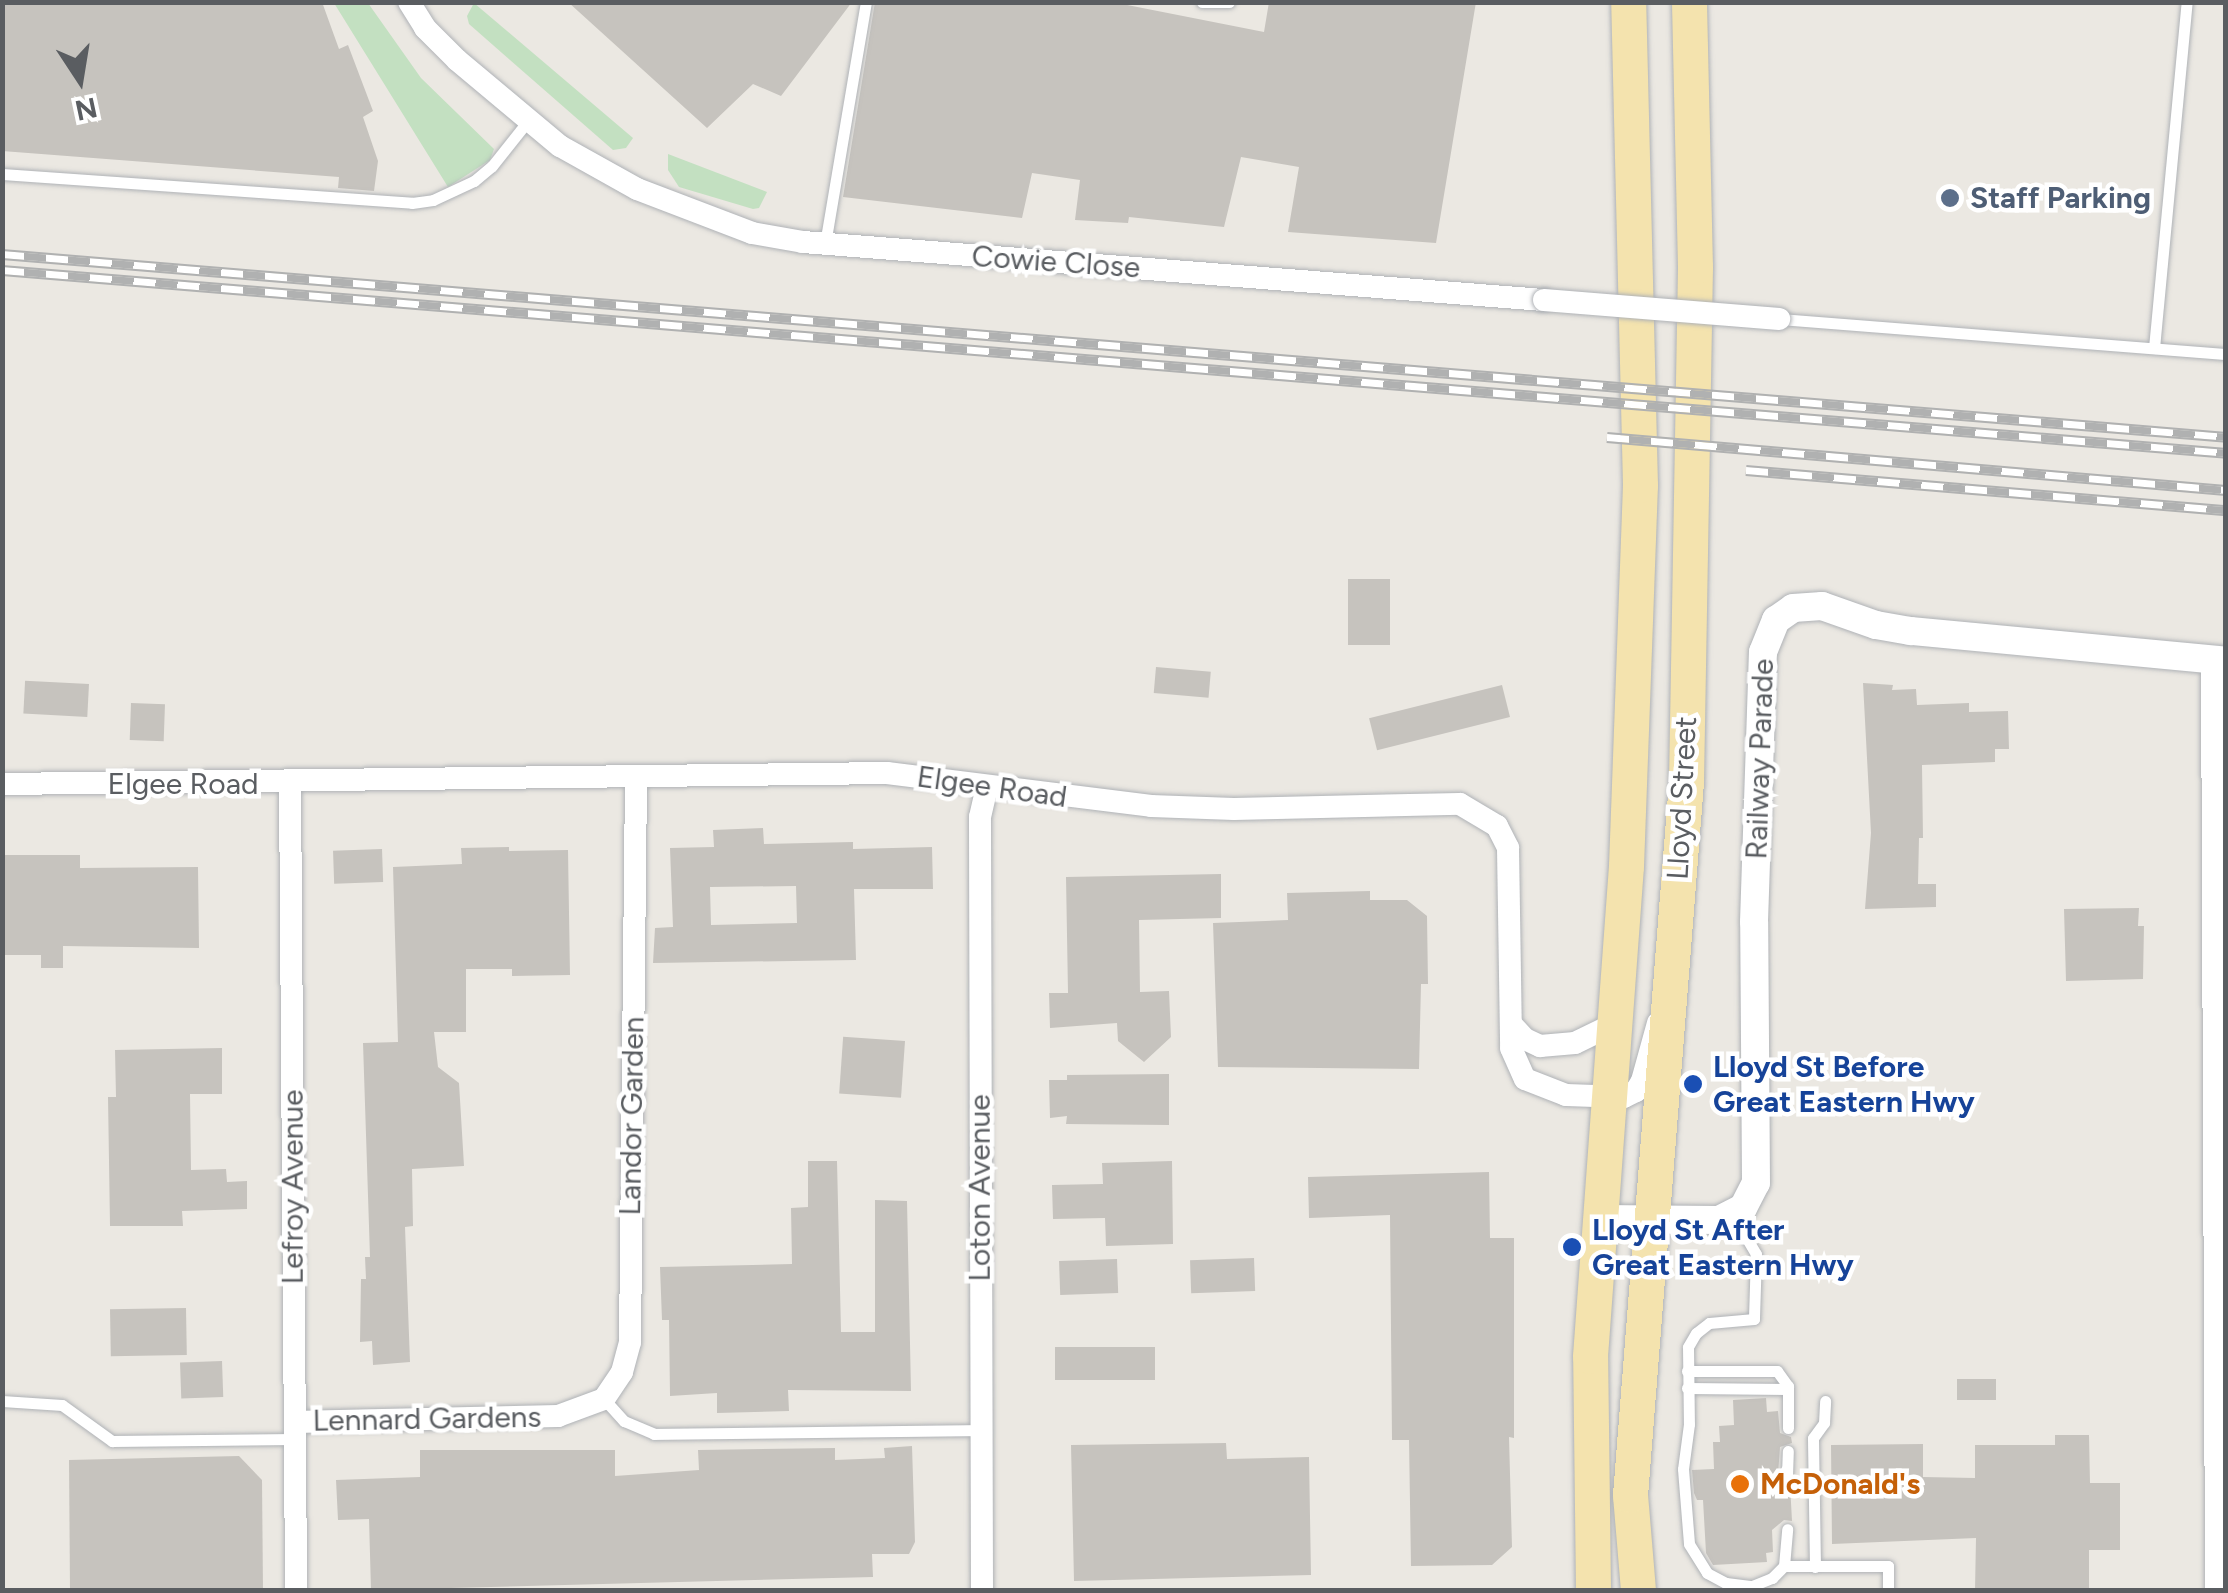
<!DOCTYPE html>
<style>
body{margin:0}
#map{position:relative;width:2228px;height:1593px;overflow:hidden;background:#ebe8e2;font-family:Figtree,sans-serif}
div>[style]{position:absolute}
[style*='--x']{left:calc(var(--x)*1px);top:calc(var(--y)*1px);width:calc(var(--w)*1px);rotate:calc(var(--a)*1deg)}
.green>*{inset:0;background:#c3e0c1}
.building>*{inset:0;background:#c6c3be;transform-origin:0 0}
.roads{filter:drop-shadow(0 0 2px #afb2b6) drop-shadow(0 0 2px #afb2b6)}
.service>*{height:11px;margin:-5.5px;padding:0 5.5px;transform-origin:5.5px;border-radius:5.5px;background:#fff}
.minor>*{height:22px;margin:-11px;padding:0 11px;transform-origin:11px;border-radius:11px;background:#fff}
.tertiary>*{height:28px;margin:-14px;padding:0 14px;transform-origin:14px;border-radius:14px;background:#fff}
.primary>*{height:35px;margin:-17.5px;padding:0 17.5px;transform-origin:17.5px;border-radius:17.5px;background:#f4e3ae}
.rail>*{height:11px;margin-top:-5.5px;transform-origin:0;background:repeating-linear-gradient(90deg,#fff 0 22px,#b0b1b1 0 44px);box-sizing:border-box;border-block:2px solid #b0b1b1}
.bridges{filter:drop-shadow(0 0 2px #afb2b6) drop-shadow(0 0 2px #afb2b6)}
.minor-bridge>*{height:22px;margin:-11px;padding:0 11px;transform-origin:11px;border-radius:11px;background:#fff}
.dots>*{width:28px;height:28px;translate:-50% -50%;box-sizing:border-box;border:5px solid #fff;border-radius:50%}
span{translate:-50% -50%;white-space:nowrap;text-align:center;line-height:1.15;-webkit-text-stroke:9px #fff;paint-order:stroke}
.service-label{font-size:30px;color:#4e5e75;font-weight:700}
.left{translate:0 -50%;text-align:left}
.street-label{font-size:30px;color:#5a5d61}
.transit-label{font-size:30px;color:#164399;font-weight:700}
.food-label{font-size:30px;color:#c56008;font-weight:700}
.frame{position:absolute;inset:0;border:5px solid #5a5d61;pointer-events:none}
.north{position:absolute;left:30px;top:30px;width:100px;height:100px;-webkit-text-stroke:8px #fff;paint-order:stroke;rotate:168deg;font-size:28px;font-weight:700;line-height:40px;text-align:center;color:#5a5d61}
.north::after{content:'';display:block;margin:auto;width:35px;height:45px;background:#5a5d61;clip-path:polygon(50% 0,100% 100%,50% 72%,0 100%)}
</style>
<div id="map">
<div class="green">
<div style="clip-path:polygon(334px 3px,368px 3px,421px 78px,494px 149px,490px 160px,448px 187px)"></div>
<div style="clip-path:polygon(474px 3px,633px 138px,626px 148px,613px 150px,469px 24px,467px 16px)"></div>
<div style="clip-path:polygon(668px 154px,767px 192px,759px 208px,753px 209px,679px 187px,668px 170px)"></div>
</div>
<div class="building">
<div style="clip-path:polygon(2px 2px,322px 2px,339px 49px,348px 45px,373px 111px,363px 117px,378px 161px,374px 191px,338px 188px,339px 177px,2px 151px)"></div>
<div style="clip-path:polygon(568px 2px,852px 2px,781px 96px,753px 84px,707px 128px)"></div>
<div style="clip-path:polygon(875px 2px,1112px 2px,1264px 32px,1269px 2px,1476px 2px,1436px 243px,1288px 232px,1299px 167px,1241px 157px,1224px 227px,1129px 217px,1128px 223px,1075px 220px,1080px 180px,1032px 173px,1022px 218px,843px 197px)"></div>
<div style="left:1348px;top:579px;width:42px;height:66px"></div>
<div style="left:1156px;top:667px;width:55px;height:26px;rotate:5deg"></div>
<div style="clip-path:polygon(1863px 683px,1893px 685px,1892px 690px,1916px 689px,1917px 705px,1969px 703px,1969px 712px,2008px 711px,2009px 749px,1995px 749px,1995px 762px,1922px 765px,1923px 838px,1919px 838px,1918px 884px,1936px 884px,1936px 907px,1865px 909px,1871px 833px)"></div>
<div style="left:89px;top:684px;width:33px;height:64px;rotate:93deg"></div>
<div style="left:1502px;top:685px;width:33px;height:137px;rotate:76deg"></div>
<div style="left:131px;top:703px;width:34px;height:37px;rotate:2deg"></div>
<div style="clip-path:polygon(evenodd,763px 828px,764px 844px,853px 842px,853px 849px,932px 847px,933px 889px,854px 889px,856px 960px,653px 963px,655px 928px,673px 927px,670px 848px,714px 847px,713px 830px,763px 828px,796px 886px,797px 923px,711px 925px,710px 887px,796px 886px)"></div>
<div style="clip-path:polygon(509px 847px,509px 851px,568px 850px,570px 975px,512px 976px,512px 969px,466px 969px,466px 1032px,434px 1032px,438px 1067px,459px 1083px,464px 1166px,412px 1169px,413px 1226px,405px 1227px,410px 1362px,373px 1365px,372px 1341px,360px 1342px,361px 1279px,366px 1279px,365px 1257px,370px 1257px,363px 1043px,398px 1042px,393px 867px,462px 864px,461px 848px)"></div>
<div style="left:382px;top:849px;width:33px;height:49px;rotate:88deg"></div>
<div style="clip-path:polygon(2px 855px,80px 855px,80px 868px,198px 867px,199px 948px,63px 946px,63px 968px,41px 968px,41px 955px,2px 955px)"></div>
<div style="clip-path:polygon(1221px 874px,1221px 918px,1139px 920px,1140px 992px,1169px 991px,1171px 1037px,1144px 1062px,1118px 1041px,1117px 1023px,1050px 1028px,1049px 993px,1068px 993px,1066px 877px)"></div>
<div style="clip-path:polygon(1370px 891px,1370px 900px,1407px 900px,1427px 916px,1428px 984px,1421px 984px,1419px 1069px,1218px 1067px,1213px 923px,1288px 920px,1287px 893px)"></div>
<div style="clip-path:polygon(2139px 908px,2138px 926px,2144px 926px,2143px 979px,2066px 981px,2064px 909px)"></div>
<div style="left:905px;top:1041px;width:57px;height:62px;rotate:94deg"></div>
<div style="clip-path:polygon(222px 1048px,222px 1094px,190px 1094px,191px 1170px,226px 1169px,227px 1182px,247px 1181px,247px 1209px,182px 1211px,183px 1226px,110px 1226px,108px 1097px,116px 1097px,115px 1050px)"></div>
<div style="clip-path:polygon(1169px 1074px,1169px 1125px,1066px 1124px,1067px 1116px,1050px 1118px,1049px 1080px,1067px 1080px,1067px 1075px)"></div>
<div style="clip-path:polygon(808px 1161px,837px 1161px,841px 1332px,875px 1332px,875px 1200px,907px 1201px,911px 1391px,788px 1390px,789px 1411px,717px 1413px,717px 1393px,670px 1396px,669px 1320px,662px 1320px,660px 1267px,792px 1264px,791px 1208px,808px 1207px)"></div>
<div style="clip-path:polygon(1172px 1161px,1173px 1244px,1106px 1246px,1105px 1218px,1053px 1219px,1052px 1185px,1103px 1184px,1102px 1163px)"></div>
<div style="clip-path:polygon(1489px 1172px,1490px 1238px,1514px 1238px,1514px 1438px,1509px 1437px,1512px 1547px,1492px 1565px,1411px 1566px,1409px 1440px,1392px 1440px,1390px 1215px,1309px 1218px,1308px 1177px)"></div>
<div style="left:1254px;top:1258px;width:33px;height:64px;rotate:88deg"></div>
<div style="left:1117px;top:1259px;width:34px;height:58px;rotate:88deg"></div>
<div style="left:186px;top:1308px;width:47px;height:76px;rotate:89deg"></div>
<div style="left:1155px;top:1347px;width:33px;height:100px;rotate:90deg"></div>
<div style="left:222px;top:1361px;width:36px;height:42px;rotate:88deg"></div>
<div style="left:1957px;top:1379px;width:39px;height:21px"></div>
<div style="clip-path:polygon(1766px 1398px,1767px 1412px,1778px 1411px,1780px 1433px,1791px 1437px,1792px 1443px,1780px 1447px,1778px 1475px,1781px 1482px,1790px 1484px,1792px 1521px,1784px 1520px,1772px 1530px,1773px 1552px,1766px 1553px,1767px 1562px,1713px 1565px,1706px 1553px,1703px 1500px,1697px 1500px,1694px 1493px,1692px 1470px,1714px 1469px,1713px 1442px,1720px 1442px,1719px 1426px,1734px 1425px,1733px 1400px)"></div>
<div style="clip-path:polygon(2055px 1435px,2089px 1435px,2090px 1483px,2120px 1483px,2120px 1550px,2089px 1550px,2089px 1590px,1975px 1590px,1976px 1538px,1832px 1544px,1831px 1445px,1923px 1444px,1923px 1477px,1975px 1478px,1975px 1445px,2055px 1445px)"></div>
<div style="clip-path:polygon(1226px 1443px,1227px 1459px,1309px 1457px,1311px 1575px,1074px 1581px,1071px 1445px)"></div>
<div style="clip-path:polygon(912px 1446px,915px 1542px,909px 1554px,872px 1554px,873px 1577px,371px 1590px,369px 1519px,338px 1520px,336px 1480px,420px 1477px,420px 1450px,615px 1450px,615px 1476px,699px 1470px,698px 1450px,835px 1448px,835px 1460px,885px 1458px,884px 1448px)"></div>
<div style="clip-path:polygon(239px 1456px,262px 1480px,263px 1590px,70px 1590px,69px 1460px)"></div>
</div>
<div class="roads">
<div class="service">
<div style="--x:1202;--y:2;--w:27;--a:0"></div>
<div style="--x:2;--y:174;--w:411;--a:4"></div>
<div style="--x:412;--y:203;--w:21;--a:-8"></div>
<div style="--x:433;--y:200;--w:45;--a:-24.9"></div>
<div style="--x:474;--y:181;--w:23;--a:-40"></div>
<div style="--x:492;--y:166;--w:56;--a:-51.5"></div>
<div style="--x:825;--y:244;--w:245;--a:-80.4"></div>
<div style="--x:1779;--y:319;--w:448;--a:4.5"></div>
<div style="--x:2154;--y:348;--w:348;--a:-84.6"></div>
<div style="--x:1733;--y:1215;--w:45;--a:59.5"></div>
<div style="--x:1756;--y:1254;--w:65;--a:91.8"></div>
<div style="--x:1754;--y:1319;--w:45;--a:174.9"></div>
<div style="--x:1709;--y:1323;--w:16;--a:142"></div>
<div style="--x:1696;--y:1333;--w:16;--a:120"></div>
<div style="--x:1688;--y:1347;--w:77;--a:89.3"></div>
<div style="--x:1689;--y:1424;--w:45;--a:97.6"></div>
<div style="--x:1683;--y:1469;--w:75;--a:85.4"></div>
<div style="--x:1689;--y:1544;--w:34;--a:58"></div>
<div style="--x:1707;--y:1573;--w:21;--a:28"></div>
<div style="--x:1726;--y:1583;--w:26;--a:7"></div>
<div style="--x:1752;--y:1586;--w:22;--a:-22"></div>
<div style="--x:1772;--y:1578;--w:17;--a:-45"></div>
<div style="--x:1784;--y:1566;--w:37;--a:-85"></div>
<div style="--x:1687;--y:1371;--w:90;--a:0"></div>
<div style="--x:1777;--y:1371;--w:19;--a:54"></div>
<div style="--x:1788;--y:1386;--w:42;--a:90"></div>
<div style="--x:1687;--y:1388;--w:101;--a:0.6"></div>
<div style="--x:604;--y:1399;--w:30;--a:48"></div>
<div style="--x:624;--y:1421;--w:33;--a:23"></div>
<div style="--x:654;--y:1434;--w:326;--a:-0.7"></div>
<div style="--x:2;--y:1401;--w:60;--a:3.8"></div>
<div style="--x:62;--y:1405;--w:62;--a:35.8"></div>
<div style="--x:112;--y:1441;--w:182;--a:-0.6"></div>
<div style="--x:1787;--y:1475;--w:24;--a:-88"></div>
<div style="--x:1784;--y:1566;--w:104;--a:0"></div>
<div style="--x:1888;--y:1566;--w:24;--a:90"></div>
<div style="--x:1815;--y:1567;--w:129;--a:-90.9"></div>
<div style="--x:1813;--y:1438;--w:19;--a:-54"></div>
<div style="--x:1824;--y:1423;--w:22;--a:-87"></div>
</div>
<div class="minor">
<div style="--x:409;--y:2;--w:31;--a:58"></div>
<div style="--x:425;--y:28;--w:45;--a:45"></div>
<div style="--x:457;--y:60;--w:134;--a:39.9"></div>
<div style="--x:560;--y:146;--w:88;--a:29.2"></div>
<div style="--x:637;--y:189;--w:123;--a:20.9"></div>
<div style="--x:752;--y:233;--w:52;--a:10"></div>
<div style="--x:803;--y:242;--w:743;--a:4.48"></div>
<div style="--x:2212;--y:660;--w:930;--a:89.75"></div>
<div style="--x:290;--y:783;--w:807;--a:89.57"></div>
<div style="--x:2;--y:784;--w:885;--a:-0.71"></div>
<div style="--x:887;--y:773;--w:266;--a:7.1"></div>
<div style="--x:1151;--y:806;--w:83;--a:2.1"></div>
<div style="--x:1234;--y:809;--w:226;--a:-1.3"></div>
<div style="--x:1460;--y:804;--w:43;--a:30.7"></div>
<div style="--x:1497;--y:826;--w:25;--a:63"></div>
<div style="--x:1508;--y:848;--w:200;--a:89.1"></div>
<div style="--x:1511;--y:1048;--w:34;--a:66"></div>
<div style="--x:1525;--y:1079;--w:44;--a:21.3"></div>
<div style="--x:1566;--y:1095;--w:58;--a:2"></div>
<div style="--x:1624;--y:1097;--w:13;--a:-27"></div>
<div style="--x:1636;--y:1091;--w:12;--a:-59"></div>
<div style="--x:1642;--y:1081;--w:60;--a:-74.6"></div>
<div style="--x:1512;--y:1025;--w:19;--a:47"></div>
<div style="--x:1525;--y:1039;--w:17;--a:25"></div>
<div style="--x:1540;--y:1046;--w:35;--a:-5"></div>
<div style="--x:1575;--y:1043;--w:43;--a:-26"></div>
<div style="--x:295;--y:1422;--w:263;--a:-1.3"></div>
<div style="--x:558;--y:1416;--w:49;--a:-20.3"></div>
<div style="--x:604;--y:1399;--w:32;--a:-56"></div>
<div style="--x:622;--y:1372;--w:31;--a:-75"></div>
<div style="--x:630;--y:1342;--w:565;--a:-89.39"></div>
<div style="--x:982;--y:1590;--w:773;--a:-90.15"></div>
<div style="--x:980;--y:817;--w:31;--a:-77"></div>
</div>
<div class="tertiary">
<div style="--x:1599;--y:1219;--w:120;--a:0.5"></div>
<div style="--x:1719;--y:1220;--w:27;--a:-27"></div>
<div style="--x:1743;--y:1208;--w:28;--a:-63"></div>
<div style="--x:1756;--y:1183;--w:261;--a:-90.4"></div>
<div style="--x:1754;--y:922;--w:270;--a:-88.1"></div>
<div style="--x:1763;--y:652;--w:35;--a:-68"></div>
<div style="--x:1776;--y:620;--w:21;--a:-35"></div>
<div style="--x:1793;--y:608;--w:29;--a:-4"></div>
<div style="--x:1822;--y:606;--w:57;--a:19.4"></div>
<div style="--x:1876;--y:625;--w:36;--a:10"></div>
<div style="--x:1911;--y:631;--w:316;--a:5.4"></div>
</div>
<div class="primary">
<div style="--x:1593;--y:1590;--w:234;--a:-90.7"></div>
<div style="--x:1590;--y:1356;--w:491;--a:-85.8"></div>
<div style="--x:1626;--y:866;--w:381;--a:-87.9"></div>
<div style="--x:1640;--y:485;--w:483;--a:-91.4"></div>
<div style="--x:1638;--y:1590;--w:95;--a:-94.8"></div>
<div style="--x:1630;--y:1495;--w:715;--a:-85.51"></div>
<div style="--x:1686;--y:782;--w:515;--a:-89"></div>
<div style="--x:1695;--y:267;--w:265;--a:-91.3"></div>
</div>
</div>
<div class="rail">
<div style="--x:2;--y:254;--w:2232;--a:4.7"></div>
<div style="--x:2;--y:270;--w:2232;--a:4.7"></div>
<div style="--x:1607;--y:437;--w:621;--a:4.89"></div>
<div style="--x:1746;--y:470;--w:482;--a:4.8"></div>
</div>
<div class="bridges">
<div class="minor-bridge">
<div style="--x:1544;--y:300;--w:236;--a:4.6"></div>
</div>
</div>
<div class="dots">
<div style="left:1950px;top:198px;background:#5c6f8a"></div>
<div style="left:1693px;top:1084px;background:#1a4fb4"></div>
<div style="left:1572px;top:1247px;background:#1a4fb4"></div>
<div style="left:1740px;top:1484px;background:#e8710a"></div>
</div>
<div class="service-label">
<span class="left" style="left:1970px;top:198px">Staff Parking</span>
</div>
<div class="street-label">
<span style="left:1056px;top:262px;rotate:4deg">Cowie Close</span>
<span style="left:1760px;top:759px;rotate:-88deg">Railway Parade</span>
<span style="left:183px;top:784px">Elgee Road</span>
<span style="left:992px;top:787px;rotate:8deg">Elgee Road</span>
<span style="left:1682px;top:798px;rotate:-87deg">Lloyd Street</span>
<span style="left:632px;top:1116px;rotate:-89deg">Landor Garden</span>
<span style="left:293px;top:1187px;rotate:-90deg">Lefroy Avenue</span>
<span style="left:980px;top:1188px;rotate:-90deg">Loton Avenue</span>
<span style="left:427px;top:1419px;rotate:-1deg">Lennard Gardens</span>
</div>
<div class="transit-label">
<span class="left" style="left:1713px;top:1084px">Lloyd St Before<br>Great Eastern Hwy</span>
<span class="left" style="left:1592px;top:1247px">Lloyd St After<br>Great Eastern Hwy</span>
</div>
<div class="food-label">
<span class="left" style="left:1760px;top:1484px">McDonald's</span>
</div>
<div class="frame"></div>
<div class="north">N</div>
</div>
